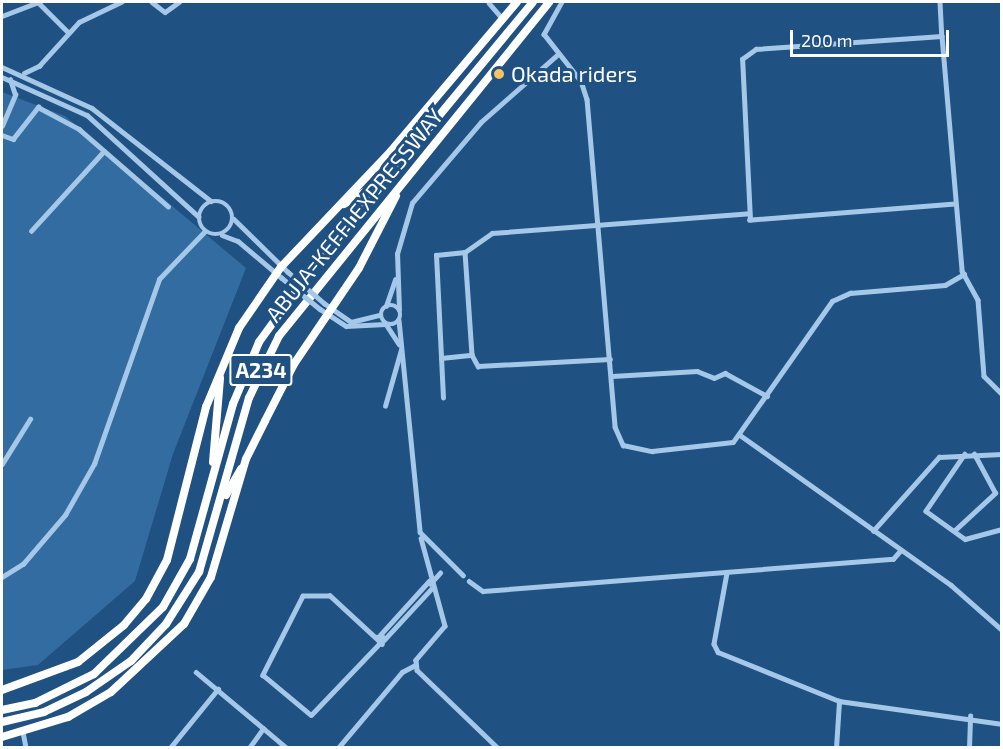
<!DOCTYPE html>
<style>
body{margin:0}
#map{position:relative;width:1003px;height:749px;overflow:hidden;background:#1f5182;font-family:"Exo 2",sans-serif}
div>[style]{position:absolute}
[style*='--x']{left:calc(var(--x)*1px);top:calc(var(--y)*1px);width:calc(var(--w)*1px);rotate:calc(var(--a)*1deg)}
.green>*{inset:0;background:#336ca0}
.street>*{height:4.5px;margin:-2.25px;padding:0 2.25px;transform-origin:2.25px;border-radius:2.25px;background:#a5c8e9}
.street>.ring{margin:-2.25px;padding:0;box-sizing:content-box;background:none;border:4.5px solid #a5c8e9;border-radius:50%}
.highway>*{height:8px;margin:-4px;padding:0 4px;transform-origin:4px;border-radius:4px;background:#fff}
.street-bridge>*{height:4.5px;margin:-2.25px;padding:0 2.25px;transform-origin:2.25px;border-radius:2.25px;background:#a5c8e9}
.dots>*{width:16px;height:16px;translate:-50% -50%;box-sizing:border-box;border:3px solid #1f5182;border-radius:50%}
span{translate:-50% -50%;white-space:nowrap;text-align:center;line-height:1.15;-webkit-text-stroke:6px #1f5182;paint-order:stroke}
.shield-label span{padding:2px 4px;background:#1f5182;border:2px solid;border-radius:4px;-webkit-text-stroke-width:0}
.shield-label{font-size:21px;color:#fff;font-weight:700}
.poi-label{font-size:22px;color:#fff}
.left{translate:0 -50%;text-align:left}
.street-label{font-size:22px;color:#fff}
.frame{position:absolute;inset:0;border:3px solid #fff;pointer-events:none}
.scale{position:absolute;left:790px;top:30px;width:159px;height:27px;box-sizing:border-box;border:3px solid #fff;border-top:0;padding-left:8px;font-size:18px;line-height:21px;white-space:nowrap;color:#fff;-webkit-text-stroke:4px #1f5182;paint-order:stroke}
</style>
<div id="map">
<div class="green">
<div style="clip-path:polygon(2px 92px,65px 116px,246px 268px,173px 454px,135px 581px,38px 665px,2px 670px)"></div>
</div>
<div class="street">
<div style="--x:38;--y:2;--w:42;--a:45"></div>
<div style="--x:152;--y:2;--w:16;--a:38"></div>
<div style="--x:165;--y:12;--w:17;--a:-36"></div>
<div style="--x:562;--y:2;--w:37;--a:119"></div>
<div style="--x:544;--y:34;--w:60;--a:51.8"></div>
<div style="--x:581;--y:81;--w:19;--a:72"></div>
<div style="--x:587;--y:99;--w:329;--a:85.1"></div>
<div style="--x:615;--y:427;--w:20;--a:66"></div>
<div style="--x:623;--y:445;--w:30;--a:12"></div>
<div style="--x:652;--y:451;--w:81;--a:-6.3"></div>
<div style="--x:733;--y:442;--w:172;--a:-54.9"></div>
<div style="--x:832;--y:301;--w:20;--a:-24"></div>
<div style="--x:850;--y:293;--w:95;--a:-4.8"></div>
<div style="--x:945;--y:285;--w:22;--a:-30"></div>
<div style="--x:940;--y:2;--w:34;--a:87"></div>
<div style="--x:489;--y:3;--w:21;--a:49"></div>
<div style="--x:2;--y:16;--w:40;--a:-21"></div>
<div style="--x:2;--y:67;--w:99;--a:24.5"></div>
<div style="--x:92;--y:108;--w:151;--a:38"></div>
<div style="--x:24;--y:73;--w:17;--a:-25"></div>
<div style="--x:39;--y:66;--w:59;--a:-47.7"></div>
<div style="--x:79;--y:22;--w:47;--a:-25.5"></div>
<div style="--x:2;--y:77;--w:93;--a:24.1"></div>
<div style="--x:87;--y:115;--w:151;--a:42.3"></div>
<div style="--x:2;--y:126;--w:34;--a:-67"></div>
<div style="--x:15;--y:95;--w:16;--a:-108"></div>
<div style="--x:2;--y:135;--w:12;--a:20"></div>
<div style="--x:13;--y:139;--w:41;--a:-52"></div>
<div style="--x:38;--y:107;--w:47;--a:28.2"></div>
<div style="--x:79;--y:129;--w:118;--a:40.9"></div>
<div class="ring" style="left:199px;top:201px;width:29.5px;height:29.5px"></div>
<div style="--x:955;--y:204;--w:206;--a:175.5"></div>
<div style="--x:750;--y:220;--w:161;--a:-92.8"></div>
<div style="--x:742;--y:59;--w:17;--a:-36"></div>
<div style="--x:756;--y:49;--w:186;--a:-4"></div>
<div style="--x:942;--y:36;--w:236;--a:85.1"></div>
<div style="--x:962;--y:271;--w:33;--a:61"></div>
<div style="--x:978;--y:300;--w:76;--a:85.5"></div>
<div style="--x:984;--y:376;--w:25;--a:45"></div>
<div style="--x:234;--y:219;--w:76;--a:44.5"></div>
<div style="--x:31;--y:231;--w:108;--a:-47.6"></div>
<div style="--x:222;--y:235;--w:17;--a:21"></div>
<div style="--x:238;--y:241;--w:57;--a:40.1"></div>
<div style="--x:465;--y:252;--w:103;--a:86.1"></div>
<div style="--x:472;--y:355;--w:13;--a:61"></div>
<div style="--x:478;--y:366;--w:132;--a:-3"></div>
<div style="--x:324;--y:303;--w:33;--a:35"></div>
<div style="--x:351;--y:322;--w:30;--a:-14"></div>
<div class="ring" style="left:381px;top:305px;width:15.5px;height:15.5px"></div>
<div style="--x:386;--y:306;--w:28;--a:-71"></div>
<div style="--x:320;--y:309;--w:31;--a:33"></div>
<div style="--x:346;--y:326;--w:39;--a:-3"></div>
<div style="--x:399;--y:310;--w:56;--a:-92"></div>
<div style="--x:397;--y:254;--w:53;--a:-73.6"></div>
<div style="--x:412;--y:203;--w:106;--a:-49.6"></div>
<div style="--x:481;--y:122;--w:101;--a:-41.4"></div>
<div style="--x:399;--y:320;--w:213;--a:84.3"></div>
<div style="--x:420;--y:532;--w:61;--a:45"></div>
<div style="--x:386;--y:324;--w:24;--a:57"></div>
<div style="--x:441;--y:358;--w:31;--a:-6"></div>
<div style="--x:612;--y:376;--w:85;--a:-3.4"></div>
<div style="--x:697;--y:371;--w:18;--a:22"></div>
<div style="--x:714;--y:378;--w:12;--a:-24"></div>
<div style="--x:725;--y:373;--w:48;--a:28.7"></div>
<div style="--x:443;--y:398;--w:143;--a:-92.8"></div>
<div style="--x:436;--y:255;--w:29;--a:-6"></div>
<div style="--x:465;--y:252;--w:33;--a:-35"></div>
<div style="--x:492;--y:233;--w:258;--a:-4.4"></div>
<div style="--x:385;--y:406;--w:58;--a:-74.1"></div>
<div style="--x:740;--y:435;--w:259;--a:35.4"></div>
<div style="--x:951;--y:585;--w:68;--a:41.4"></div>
<div style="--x:965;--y:454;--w:69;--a:124.4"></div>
<div style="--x:926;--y:511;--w:48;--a:35.7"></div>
<div style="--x:965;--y:539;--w:38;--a:-15"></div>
<div style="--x:2;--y:464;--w:53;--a:-58.1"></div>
<div style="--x:873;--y:531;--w:99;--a:-48.3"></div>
<div style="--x:939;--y:457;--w:63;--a:-2.7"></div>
<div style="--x:954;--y:531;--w:56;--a:-42.8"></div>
<div style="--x:995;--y:493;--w:44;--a:-118.3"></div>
<div style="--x:421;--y:538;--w:91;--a:74.7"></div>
<div style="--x:445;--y:626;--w:45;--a:130.5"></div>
<div style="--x:416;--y:660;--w:10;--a:84"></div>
<div style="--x:417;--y:670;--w:112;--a:43.9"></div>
<div style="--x:727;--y:573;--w:72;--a:100.4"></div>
<div style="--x:714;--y:644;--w:9;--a:63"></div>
<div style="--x:718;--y:652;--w:131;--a:22"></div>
<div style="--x:839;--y:701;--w:165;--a:8"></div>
<div style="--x:2;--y:577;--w:25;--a:-32"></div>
<div style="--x:23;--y:564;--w:65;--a:-49.4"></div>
<div style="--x:65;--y:515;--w:59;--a:-60.4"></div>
<div style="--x:94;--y:464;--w:196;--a:-70.6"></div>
<div style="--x:159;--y:279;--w:66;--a:-46.2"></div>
<div style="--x:469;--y:581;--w:17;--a:36"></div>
<div style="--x:483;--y:591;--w:411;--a:-4.5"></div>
<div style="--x:893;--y:559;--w:11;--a:-49"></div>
<div style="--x:430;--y:584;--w:15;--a:-48"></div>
<div style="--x:380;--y:635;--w:73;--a:-47.8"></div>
<div style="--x:376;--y:637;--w:6;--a:-9"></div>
<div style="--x:382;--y:636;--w:8;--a:90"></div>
<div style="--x:382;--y:644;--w:71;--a:-137.3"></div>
<div style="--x:330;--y:596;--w:27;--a:180"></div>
<div style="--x:303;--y:596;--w:89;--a:116.9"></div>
<div style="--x:263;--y:675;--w:62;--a:39.8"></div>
<div style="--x:311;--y:715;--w:97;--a:-46.3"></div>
<div style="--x:384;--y:640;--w:69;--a:-47.3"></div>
<div style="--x:196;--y:672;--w:119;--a:39.9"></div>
<div style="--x:23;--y:732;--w:16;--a:79"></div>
<div style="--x:170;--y:748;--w:76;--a:-50.9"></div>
<div style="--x:249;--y:748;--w:24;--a:-54"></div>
<div style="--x:338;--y:748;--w:99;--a:-49.9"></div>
<div style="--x:402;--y:672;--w:15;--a:-28"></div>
<div style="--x:836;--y:748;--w:47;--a:-86.3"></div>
<div style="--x:969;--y:748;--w:32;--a:-88"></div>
</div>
<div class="highway">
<div style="--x:344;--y:204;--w:42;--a:-30.3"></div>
<div style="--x:213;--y:462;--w:84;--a:-85.2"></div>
<div style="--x:226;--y:495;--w:30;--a:-60"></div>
<div style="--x:2;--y:690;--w:81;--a:-20.2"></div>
<div style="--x:78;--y:662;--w:59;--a:-38.8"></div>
<div style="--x:124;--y:625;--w:34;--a:-50"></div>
<div style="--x:146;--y:599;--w:44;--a:-61.7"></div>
<div style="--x:167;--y:560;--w:158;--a:-75.7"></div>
<div style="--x:206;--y:407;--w:86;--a:-67.3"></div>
<div style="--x:239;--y:328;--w:74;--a:-55.5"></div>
<div style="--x:281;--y:267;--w:160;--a:-46.5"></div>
<div style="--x:391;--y:151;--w:195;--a:-49.8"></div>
<div style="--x:2;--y:710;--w:34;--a:-12"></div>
<div style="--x:35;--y:703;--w:66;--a:-26.2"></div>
<div style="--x:94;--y:674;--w:96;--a:-44.2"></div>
<div style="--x:163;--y:607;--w:55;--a:-60.6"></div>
<div style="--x:190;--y:559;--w:161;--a:-74.5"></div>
<div style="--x:233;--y:404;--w:67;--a:-67.2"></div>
<div style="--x:259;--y:342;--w:92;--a:-53.9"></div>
<div style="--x:313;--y:268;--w:345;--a:-50.4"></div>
<div style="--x:2;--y:722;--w:43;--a:-13.4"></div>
<div style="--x:44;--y:712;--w:47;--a:-25.5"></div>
<div style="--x:86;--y:692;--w:55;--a:-34.6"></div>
<div style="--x:131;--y:661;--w:51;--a:-46.6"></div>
<div style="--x:166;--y:624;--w:62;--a:-57.6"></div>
<div style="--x:199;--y:572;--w:181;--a:-74"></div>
<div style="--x:249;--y:398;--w:69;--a:-64.2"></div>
<div style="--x:279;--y:336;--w:429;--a:-51"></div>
<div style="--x:2;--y:737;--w:69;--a:-16.9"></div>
<div style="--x:68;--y:717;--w:50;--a:-30.2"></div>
<div style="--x:111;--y:692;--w:100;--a:-43"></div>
<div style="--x:184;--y:624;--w:54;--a:-60.1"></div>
<div style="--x:211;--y:577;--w:123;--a:-73.5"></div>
<div style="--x:246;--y:459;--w:42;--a:-63.4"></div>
<div style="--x:265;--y:421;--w:64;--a:-63"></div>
<div style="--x:294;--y:364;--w:116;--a:-55.9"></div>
<div style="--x:359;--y:268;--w:81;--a:-62.8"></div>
</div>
<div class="street-bridge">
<div style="--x:288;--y:272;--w:48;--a:40.7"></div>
<div style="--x:282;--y:278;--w:49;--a:39.2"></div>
</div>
<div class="dots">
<div style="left:499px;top:74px;background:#f7c365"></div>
</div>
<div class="shield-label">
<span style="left:261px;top:370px">A234</span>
</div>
<div class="poi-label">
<span class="left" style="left:511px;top:74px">Okada riders</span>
</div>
<div class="street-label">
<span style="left:354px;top:215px;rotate:-51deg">ABUJA-KEFFI EXPRESSWAY</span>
</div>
<div class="frame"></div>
<div class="scale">200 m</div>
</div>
